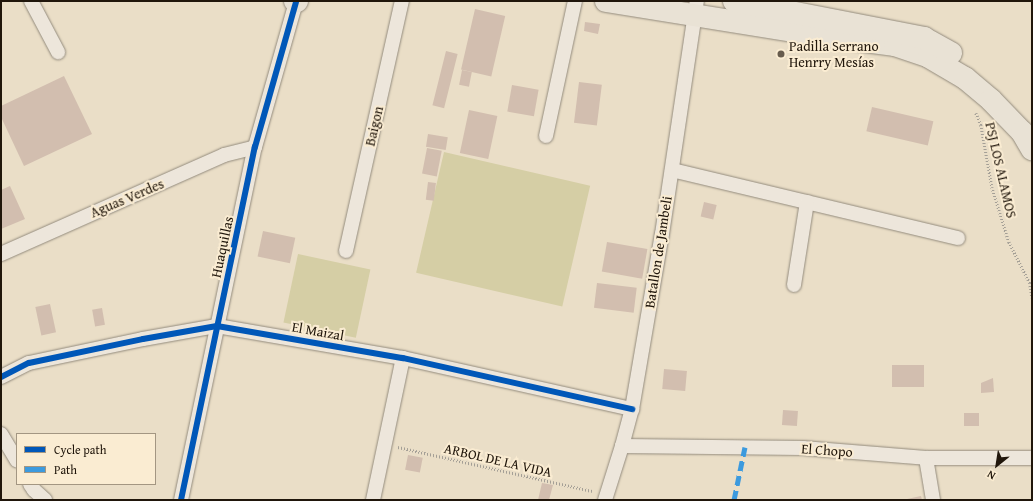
<!DOCTYPE html>
<meta charset="utf-8">
<style>
body{margin:0}
#map{position:relative;width:1033px;height:501px;overflow:hidden;background:#eadec7;font-family:"Gentium Book Plus",serif}
div>[style]{position:absolute}
[style*='--x']{left:calc(var(--x)*1px);top:calc(var(--y)*1px);width:calc(var(--w)*1px);rotate:calc(var(--a)*1deg)}
.green>*{inset:0;background:#d5cea5;transform-origin:0 0}
.building>*{inset:0;background:#d2beaf;transform-origin:0 0}
.path>*{height:2.5px;margin-top:-1.25px;transform-origin:0;background:repeating-linear-gradient(90deg,#a49f96 0 1px,transparent 0 3px)}
.roads{filter:drop-shadow(0 0 1px #938b7d) drop-shadow(0 0 1px #938b7d)}
.minor>*{height:14px;margin:-7px;padding:0 7px;transform-origin:7px;border-radius:7px;background:#ede6db}
.primary>*{height:22px;margin:-11px;padding:0 11px;transform-origin:11px;border-radius:11px;background:#e9e2d5}
.quiet>*{height:5px;margin-top:-2.5px;transform-origin:0;background:repeating-linear-gradient(90deg,#3c9ade 0 10px,transparent 0 15px)}
.cycleway>*{height:6px;margin:-3px;padding:0 3px;transform-origin:3px;border-radius:3px;background:#0057b8}
.dots>*{width:11px;height:11px;translate:-50% -50%;box-sizing:border-box;border:2px solid #faecd2;border-radius:50%}
span{translate:-50% -50%;white-space:nowrap;text-align:center;line-height:1.15;-webkit-text-stroke:4px #faecd2;paint-order:stroke}
.poi-label{font-size:14px;color:#20160b}
.left{translate:0 -50%;text-align:left}
.street-label{font-size:14px;color:#20160b}
.frame{position:absolute;inset:0;border:2px solid #20160b;pointer-events:none}
.legend{position:absolute;left:16px;top:433px;width:140px;height:52px;box-sizing:border-box;background:#faecd2;border:1px solid #a39682;margin:0;padding:5px 7px;list-style:none;font-size:12px;color:#20160b}
.legend li{display:flex;align-items:center;gap:8px;height:20px}
.legend b{width:20px;border:1px solid #a39682}
.north{position:absolute;left:977px;top:445px;width:40px;height:40px;-webkit-text-stroke:3px #faecd2;paint-order:stroke;rotate:210deg;font-size:11px;font-weight:700;line-height:16px;text-align:center;color:#20160b}
.north::after{content:'';display:block;margin:auto;width:14px;height:18px;background:#20160b;clip-path:polygon(50% 0,100% 100%,50% 72%,0 100%)}
</style>
<div id="map">
<div class="green">
<div style="left:444px;top:152px;width:150px;height:124px;rotate:13deg"></div>
<div style="left:298px;top:254px;width:74px;height:70px;rotate:12deg"></div>
</div>
<div class="building">
<div style="left:475px;top:9px;width:31px;height:62px;rotate:13deg"></div>
<div style="clip-path:polygon(585px 22px,600px 24px,598px 34px,584px 31px)"></div>
<div style="left:446px;top:51px;width:12px;height:56px;rotate:14deg"></div>
<div style="left:462px;top:70px;width:10px;height:15px;rotate:11deg"></div>
<div style="clip-path:polygon(64px 76px,92px 134px,24px 166px,1px 117px,1px 106px)"></div>
<div style="left:579px;top:82px;width:23px;height:41px;rotate:7deg"></div>
<div style="left:512px;top:85px;width:27px;height:27px;rotate:10deg"></div>
<div style="left:872px;top:107px;width:63px;height:25px;rotate:13deg"></div>
<div style="left:469px;top:110px;width:29px;height:44px;rotate:12deg"></div>
<div style="left:428px;top:134px;width:20px;height:13px;rotate:9deg"></div>
<div style="left:427px;top:148px;width:15px;height:26px;rotate:11deg"></div>
<div style="left:428px;top:182px;width:8px;height:18px;rotate:7deg"></div>
<div style="clip-path:polygon(10px 186px,25px 219px,1px 229px,1px 190px)"></div>
<div style="left:704px;top:202px;width:13px;height:15px;rotate:13deg"></div>
<div style="left:263px;top:231px;width:33px;height:26px;rotate:12deg"></div>
<div style="left:607px;top:242px;width:41px;height:30px;rotate:10deg"></div>
<div style="left:597px;top:283px;width:40px;height:25px;rotate:7deg"></div>
<div style="left:50px;top:304px;width:29px;height:15px;rotate:78deg"></div>
<div style="left:102px;top:308px;width:17px;height:10px;rotate:80deg"></div>
<div style="left:892px;top:365px;width:32px;height:22px"></div>
<div style="left:664px;top:369px;width:23px;height:20px;rotate:5deg"></div>
<div style="clip-path:polygon(993px 378px,994px 392px,981px 393px,981px 383px)"></div>
<div style="left:783px;top:410px;width:15px;height:15px;rotate:4deg"></div>
<div style="left:964px;top:413px;width:15px;height:13px"></div>
<div style="left:408px;top:455px;width:15px;height:15px;rotate:11deg"></div>
<div style="clip-path:polygon(542px 483px,553px 485px,549px 500px,538px 500px)"></div>
<div style="clip-path:polygon(921px 496px,922px 500px,908px 500px,907px 499px)"></div>
</div>
<div class="path">
<div style="--x:976;--y:113;--w:13;--a:67"></div>
<div style="--x:981;--y:125;--w:63;--a:79.9"></div>
<div style="--x:992;--y:187;--w:58;--a:72.8"></div>
<div style="--x:1009;--y:242;--w:46;--a:62.9"></div>
<div style="--x:1030;--y:283;--w:15;--a:82"></div>
<div style="--x:398;--y:447;--w:199;--a:12.8"></div>
</div>
<div class="roads">
<div class="minor">
<div style="--x:31;--y:1;--w:58;--a:62.1"></div>
<div style="--x:546;--y:136;--w:138;--a:-77.9"></div>
<div style="--x:672;--y:170;--w:294;--a:13.4"></div>
<div style="--x:346;--y:251;--w:256;--a:-77.4"></div>
<div style="--x:1;--y:254;--w:244;--a:-23.9"></div>
<div style="--x:224;--y:155;--w:32;--a:-14"></div>
<div style="--x:794;--y:285;--w:84;--a:-81.1"></div>
<div style="--x:1;--y:377;--w:31;--a:-27"></div>
<div style="--x:29;--y:363;--w:116;--a:-11.9"></div>
<div style="--x:143;--y:339;--w:75;--a:-10"></div>
<div style="--x:217;--y:326;--w:189;--a:9.8"></div>
<div style="--x:403;--y:358;--w:235;--a:12.6"></div>
<div style="--x:1;--y:434;--w:31;--a:59"></div>
<div style="--x:622;--y:446;--w:181;--a:0.6"></div>
<div style="--x:803;--y:448;--w:123;--a:4.6"></div>
<div style="--x:926;--y:458;--w:106;--a:0"></div>
<div style="--x:926;--y:458;--w:43;--a:80.5"></div>
<div style="--x:30;--y:484;--w:7;--a:56"></div>
<div style="--x:34;--y:490;--w:15;--a:42"></div>
<div style="--x:181;--y:500;--w:361;--a:-78.2"></div>
<div style="--x:255;--y:147;--w:151;--a:-74.2"></div>
<div style="--x:373;--y:500;--w:145;--a:-78.1"></div>
<div style="--x:605;--y:500;--w:57;--a:-72.5"></div>
<div style="--x:622;--y:446;--w:38;--a:-75"></div>
<div style="--x:632;--y:409;--w:178;--a:-80.3"></div>
<div style="--x:662;--y:234;--w:236;--a:-81.5"></div>
</div>
<div class="primary">
<div style="--x:295;--y:1;--w:2;--a:0"></div>
<div style="--x:606;--y:1;--w:208;--a:9.1"></div>
<div style="--x:811;--y:34;--w:85;--a:7.5"></div>
<div style="--x:895;--y:45;--w:36;--a:19"></div>
<div style="--x:929;--y:57;--w:42;--a:30.3"></div>
<div style="--x:965;--y:78;--w:34;--a:40"></div>
<div style="--x:991;--y:100;--w:45;--a:45.9"></div>
<div style="--x:1022;--y:132;--w:20;--a:60"></div>
<div style="--x:734;--y:1;--w:194;--a:11"></div>
<div style="--x:924;--y:38;--w:31;--a:29"></div>
</div>
</div>
<div class="quiet">
<div style="--x:734;--y:500;--w:54;--a:-78.3"></div>
</div>
<div class="cycleway">
<div style="--x:1;--y:377;--w:31;--a:-27"></div>
<div style="--x:29;--y:363;--w:116;--a:-11.9"></div>
<div style="--x:143;--y:339;--w:75;--a:-10"></div>
<div style="--x:217;--y:326;--w:189;--a:9.8"></div>
<div style="--x:403;--y:358;--w:235;--a:12.6"></div>
<div style="--x:181;--y:500;--w:361;--a:-78.2"></div>
<div style="--x:255;--y:147;--w:151;--a:-74.2"></div>
</div>
<div class="dots">
<div style="left:781px;top:54px;background:#675c4d"></div>
</div>
<div class="poi-label">
<span class="left" style="left:789px;top:54px">Padilla Serrano<br>Henrry Mesías</span>
</div>
<div class="street-label">
<span style="left:374px;top:126px;rotate:-77deg">Baigon</span>
<span style="left:1001px;top:170px;rotate:77deg">PSJ LOS ALAMOS</span>
<span style="left:127px;top:198px;rotate:-23deg">Aguas Verdes</span>
<span style="left:222px;top:247px;rotate:-78deg">Huaquillas</span>
<span style="left:658px;top:252px;rotate:-81deg">Batallon de Jambeli</span>
<span style="left:318px;top:331px;rotate:10deg">El Maizal</span>
<span style="left:827px;top:450px;rotate:4deg">El Chopo</span>
<span style="left:498px;top:460px;rotate:13deg">ARBOL DE LA VIDA</span>
</div>
<div class="frame"></div>
<ul class="legend">
<li><b style="height:5px;background:#0057b8"></b>Cycle path</li>
<li><b style="height:5px;background:#3c9ade"></b>Path</li>
</ul>
<div class="north">N</div>
</div>
